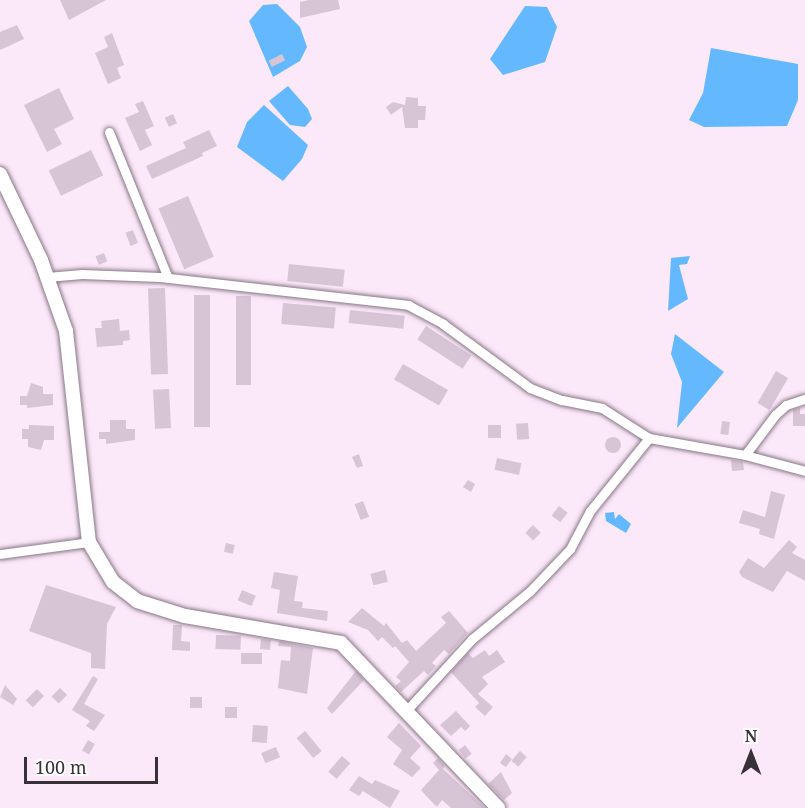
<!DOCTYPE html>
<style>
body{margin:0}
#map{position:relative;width:805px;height:808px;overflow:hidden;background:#fbe8f8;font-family:"Noto Serif",serif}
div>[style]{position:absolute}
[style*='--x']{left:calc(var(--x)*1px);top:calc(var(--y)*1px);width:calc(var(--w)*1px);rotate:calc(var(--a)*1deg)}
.water>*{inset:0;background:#64b9fe}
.building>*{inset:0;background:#d7c4d5;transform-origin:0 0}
.round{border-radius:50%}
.roads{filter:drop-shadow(0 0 2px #877685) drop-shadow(0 0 2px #877685)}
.minor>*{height:9px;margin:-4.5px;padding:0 4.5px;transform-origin:4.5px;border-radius:4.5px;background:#fff}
.highway>*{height:14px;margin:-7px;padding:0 7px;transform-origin:7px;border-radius:7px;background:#fff}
span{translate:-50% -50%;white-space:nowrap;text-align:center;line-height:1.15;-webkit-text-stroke:6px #fff;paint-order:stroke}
.north{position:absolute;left:721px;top:724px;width:60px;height:60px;-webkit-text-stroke:4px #fff;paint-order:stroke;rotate:0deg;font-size:16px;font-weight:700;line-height:24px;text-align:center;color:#383138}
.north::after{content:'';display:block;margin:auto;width:21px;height:27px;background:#383138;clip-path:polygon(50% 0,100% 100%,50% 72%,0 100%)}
.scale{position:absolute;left:24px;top:757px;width:134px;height:27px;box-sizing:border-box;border:3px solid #383138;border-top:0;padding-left:8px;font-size:18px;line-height:21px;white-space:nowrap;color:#383138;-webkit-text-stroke:4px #fff;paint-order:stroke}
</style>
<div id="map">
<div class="water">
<div style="clip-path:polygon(277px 4px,300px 27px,307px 47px,300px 61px,273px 77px,249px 21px,263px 5px)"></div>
<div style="clip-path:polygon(525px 6px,547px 7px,557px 27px,545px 62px,503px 75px,490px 59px)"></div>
<div style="clip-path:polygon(711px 48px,798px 64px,798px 100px,787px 126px,704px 127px,689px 120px,703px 93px)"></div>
<div style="clip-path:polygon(288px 86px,308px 109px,312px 119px,305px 127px,290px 125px,269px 101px)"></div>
<div style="clip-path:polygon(264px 105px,308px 145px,302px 159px,283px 181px,237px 147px,247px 122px)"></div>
<div style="clip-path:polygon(690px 256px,687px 264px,679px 265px,688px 299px,668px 311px,671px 258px)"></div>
<div style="clip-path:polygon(675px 334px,724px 372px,677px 428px,682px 382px,671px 354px)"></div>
<div style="clip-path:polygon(614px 512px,615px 519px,619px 514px,631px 524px,626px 533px,606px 521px,605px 513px)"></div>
</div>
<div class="building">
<div style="clip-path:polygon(60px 0,106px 0,69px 20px)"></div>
<div style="clip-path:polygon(309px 0,338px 0,340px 9px,300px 18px,300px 2px)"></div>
<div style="clip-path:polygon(17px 25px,24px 39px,0 50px,0 32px)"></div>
<div style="clip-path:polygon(112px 33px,124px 65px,117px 68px,121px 78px,108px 84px,95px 53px,108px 47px,104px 37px)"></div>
<div style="left:282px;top:54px;width:7px;height:15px;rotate:63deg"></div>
<div style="clip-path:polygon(59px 88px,74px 119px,54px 129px,62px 144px,47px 152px,24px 105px)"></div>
<div style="clip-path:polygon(406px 97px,418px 98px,418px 106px,426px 106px,425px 120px,418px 120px,418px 128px,405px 128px,402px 107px,391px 115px,386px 107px,393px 102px,405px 105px)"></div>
<div style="clip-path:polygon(143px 101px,154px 126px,145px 130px,152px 145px,140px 151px,125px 118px,139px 112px,135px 104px)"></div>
<div style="left:173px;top:114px;width:10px;height:9px;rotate:66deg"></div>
<div style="clip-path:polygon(209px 130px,217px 146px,202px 153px,203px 156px,152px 179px,146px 166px,186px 148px,183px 142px)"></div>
<div style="left:91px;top:150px;width:28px;height:47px;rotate:64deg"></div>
<div style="left:188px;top:196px;width:66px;height:32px;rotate:67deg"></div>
<div style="left:133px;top:230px;width:14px;height:8px;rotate:69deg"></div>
<div style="left:104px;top:253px;width:9px;height:9px;rotate:69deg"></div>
<div style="left:289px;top:264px;width:56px;height:17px;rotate:6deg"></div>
<div style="left:165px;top:288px;width:86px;height:17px;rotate:88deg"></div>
<div style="left:194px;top:295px;width:16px;height:132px"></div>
<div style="left:236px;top:296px;width:15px;height:89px"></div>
<div style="left:283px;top:303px;width:53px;height:21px;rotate:5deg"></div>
<div style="left:350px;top:310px;width:55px;height:13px;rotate:6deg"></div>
<div style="clip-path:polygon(119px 319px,120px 331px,129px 330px,130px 340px,123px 341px,123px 345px,97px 347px,95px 328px,102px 328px,101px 321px)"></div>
<div style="left:426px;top:326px;width:54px;height:16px;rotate:33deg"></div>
<div style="left:403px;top:364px;width:52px;height:18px;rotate:30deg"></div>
<div style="left:776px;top:371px;width:14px;height:37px;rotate:30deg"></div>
<div style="clip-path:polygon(31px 383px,43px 387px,43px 394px,53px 394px,53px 405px,27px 408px,27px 405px,20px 405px,20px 396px,27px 396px)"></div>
<div style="left:169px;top:389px;width:39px;height:16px;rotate:87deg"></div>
<div style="clip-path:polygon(800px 408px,800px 414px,805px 414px,805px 426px,793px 426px,793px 410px)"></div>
<div style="clip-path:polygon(110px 420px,126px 420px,126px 429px,135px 429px,135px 440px,106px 444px,106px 439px,99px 439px,99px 432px,110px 432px)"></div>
<div style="left:722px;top:421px;width:8px;height:13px;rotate:7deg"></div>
<div style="left:528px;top:423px;width:16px;height:12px;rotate:86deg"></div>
<div style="clip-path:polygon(29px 425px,54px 426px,54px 440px,44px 440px,41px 450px,28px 447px,28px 439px,22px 439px,22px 429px,29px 429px)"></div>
<div style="left:488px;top:425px;width:13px;height:13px"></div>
<div class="round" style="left:605px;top:437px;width:16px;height:16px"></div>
<div style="clip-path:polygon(359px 454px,363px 466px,357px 468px,352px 457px)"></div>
<div style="left:497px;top:458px;width:25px;height:12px;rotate:12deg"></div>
<div style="clip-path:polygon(731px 460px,743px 462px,744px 470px,732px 471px)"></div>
<div style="clip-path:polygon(468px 480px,475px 484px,471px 492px,463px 487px)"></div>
<div style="clip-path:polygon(771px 491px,785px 495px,774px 539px,759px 534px,760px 529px,739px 523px,743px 510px,765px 517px)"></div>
<div style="left:363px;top:501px;width:17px;height:9px;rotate:69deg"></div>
<div style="left:559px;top:506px;width:11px;height:12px;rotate:38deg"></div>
<div style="left:533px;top:525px;width:11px;height:11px;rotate:45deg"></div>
<div style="clip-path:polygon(789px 540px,797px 547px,792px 553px,805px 560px,805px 581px,787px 571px,773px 592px,742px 577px,739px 572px,748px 558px,764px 568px)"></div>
<div style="left:226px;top:543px;width:9px;height:9px;rotate:13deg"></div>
<div style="left:385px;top:570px;width:12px;height:15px;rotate:76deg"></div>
<div style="clip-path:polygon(274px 572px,298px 576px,294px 601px,303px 602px,302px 608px,328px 611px,327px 621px,277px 613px,280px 590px,271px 588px)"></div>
<div style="clip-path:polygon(46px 585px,116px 607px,107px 624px,105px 669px,91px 668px,91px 653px,29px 631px)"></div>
<div style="left:242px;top:590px;width:15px;height:11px;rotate:23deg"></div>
<div style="clip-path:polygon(362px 608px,384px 626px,386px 623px,402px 643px,407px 640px,416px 651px,446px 623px,441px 617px,449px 611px,468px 633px,449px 654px,444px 650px,432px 663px,436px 666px,428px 675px,424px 671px,401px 692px,395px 686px,401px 681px,396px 677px,409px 662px,395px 646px,393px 648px,382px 637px,378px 641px,368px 630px,348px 622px)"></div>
<div style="clip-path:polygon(173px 625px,182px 625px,181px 641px,190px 642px,190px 651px,172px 650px)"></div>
<div style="left:216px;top:635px;width:25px;height:14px;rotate:2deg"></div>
<div style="left:261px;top:639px;width:10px;height:10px;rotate:6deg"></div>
<div style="clip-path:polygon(279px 641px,313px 648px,307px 694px,278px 688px,281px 660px,290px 661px,291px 647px,278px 646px)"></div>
<div style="clip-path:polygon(485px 650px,489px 656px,497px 650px,505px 662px,482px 677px,488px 684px,478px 694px,493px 707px,485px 716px,475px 707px,479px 703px,451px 672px,468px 653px,473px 658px)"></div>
<div style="left:241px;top:653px;width:21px;height:11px"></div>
<div style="clip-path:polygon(356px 671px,364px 680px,332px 714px,327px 708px)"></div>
<div style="clip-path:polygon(93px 676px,98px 679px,84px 704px,105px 715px,94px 731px,86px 726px,90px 721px,72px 710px)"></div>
<div style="clip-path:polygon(5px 685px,17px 699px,13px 705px,0 697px)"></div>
<div style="left:60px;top:688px;width:10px;height:12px;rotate:45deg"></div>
<div style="left:37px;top:689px;width:10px;height:16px;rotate:45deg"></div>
<div style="left:190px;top:697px;width:12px;height:11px"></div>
<div style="left:225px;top:707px;width:12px;height:11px"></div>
<div style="clip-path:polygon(456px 711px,470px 726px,465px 731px,461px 727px,451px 736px,440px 725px)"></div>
<div style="clip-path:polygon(399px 723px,421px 746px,410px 758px,421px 768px,412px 777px,393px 764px,402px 750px,387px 737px)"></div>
<div style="left:253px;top:725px;width:15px;height:17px;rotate:4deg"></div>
<div style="left:305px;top:731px;width:26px;height:11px;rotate:50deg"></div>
<div style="left:88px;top:740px;width:8px;height:12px;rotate:30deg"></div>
<div style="left:465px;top:745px;width:11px;height:8px;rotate:52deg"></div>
<div style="left:276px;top:747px;width:11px;height:16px;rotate:68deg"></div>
<div style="left:520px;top:751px;width:9px;height:13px;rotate:41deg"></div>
<div style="clip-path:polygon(506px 754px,512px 759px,506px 767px,500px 763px)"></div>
<div style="left:342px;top:756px;width:11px;height:21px;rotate:41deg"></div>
<div style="clip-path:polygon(438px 758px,445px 766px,443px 769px,485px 808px,451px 808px,442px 800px,437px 807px,429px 799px,421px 790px,439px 770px,433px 763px)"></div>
<div style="clip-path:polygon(501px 772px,512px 793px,504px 800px,488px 784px)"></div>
<div style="clip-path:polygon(359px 776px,372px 784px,375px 780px,400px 791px,390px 808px,363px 791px,359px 796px,349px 790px)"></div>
</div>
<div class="roads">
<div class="minor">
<div style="--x:109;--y:132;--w:157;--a:68"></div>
<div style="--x:47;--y:277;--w:35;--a:-5"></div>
<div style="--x:82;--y:274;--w:78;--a:2.2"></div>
<div style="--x:160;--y:277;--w:250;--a:6.4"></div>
<div style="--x:408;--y:305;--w:40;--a:28"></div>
<div style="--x:443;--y:324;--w:108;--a:36.3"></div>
<div style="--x:530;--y:388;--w:34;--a:21"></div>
<div style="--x:562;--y:400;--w:41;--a:11.3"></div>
<div style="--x:602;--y:408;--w:56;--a:32.6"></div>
<div style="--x:649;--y:438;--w:97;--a:10"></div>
<div style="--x:745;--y:455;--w:62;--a:14.9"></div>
<div style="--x:745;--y:455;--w:50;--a:-53.1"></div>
<div style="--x:775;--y:415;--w:15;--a:-42"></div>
<div style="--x:786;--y:405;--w:20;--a:-18"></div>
<div style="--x:0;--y:554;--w:90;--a:-7.7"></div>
<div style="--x:406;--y:711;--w:98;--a:-47.5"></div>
<div style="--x:472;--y:639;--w:75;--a:-39.6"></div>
<div style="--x:530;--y:591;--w:58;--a:-46.4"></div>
<div style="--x:570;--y:549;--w:43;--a:-62.2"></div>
<div style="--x:590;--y:511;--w:94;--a:-51.1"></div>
</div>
<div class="highway">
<div style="--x:0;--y:174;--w:95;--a:64.5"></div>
<div style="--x:41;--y:260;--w:75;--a:70.6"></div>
<div style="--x:66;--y:331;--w:212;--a:83.8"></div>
<div style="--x:89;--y:542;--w:47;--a:59"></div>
<div style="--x:113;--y:582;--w:31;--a:38"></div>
<div style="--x:137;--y:601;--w:50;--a:17.4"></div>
<div style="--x:185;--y:616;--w:158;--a:9.8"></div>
<div style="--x:341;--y:643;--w:228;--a:46.4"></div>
</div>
</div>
<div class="north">N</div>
<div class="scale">100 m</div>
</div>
